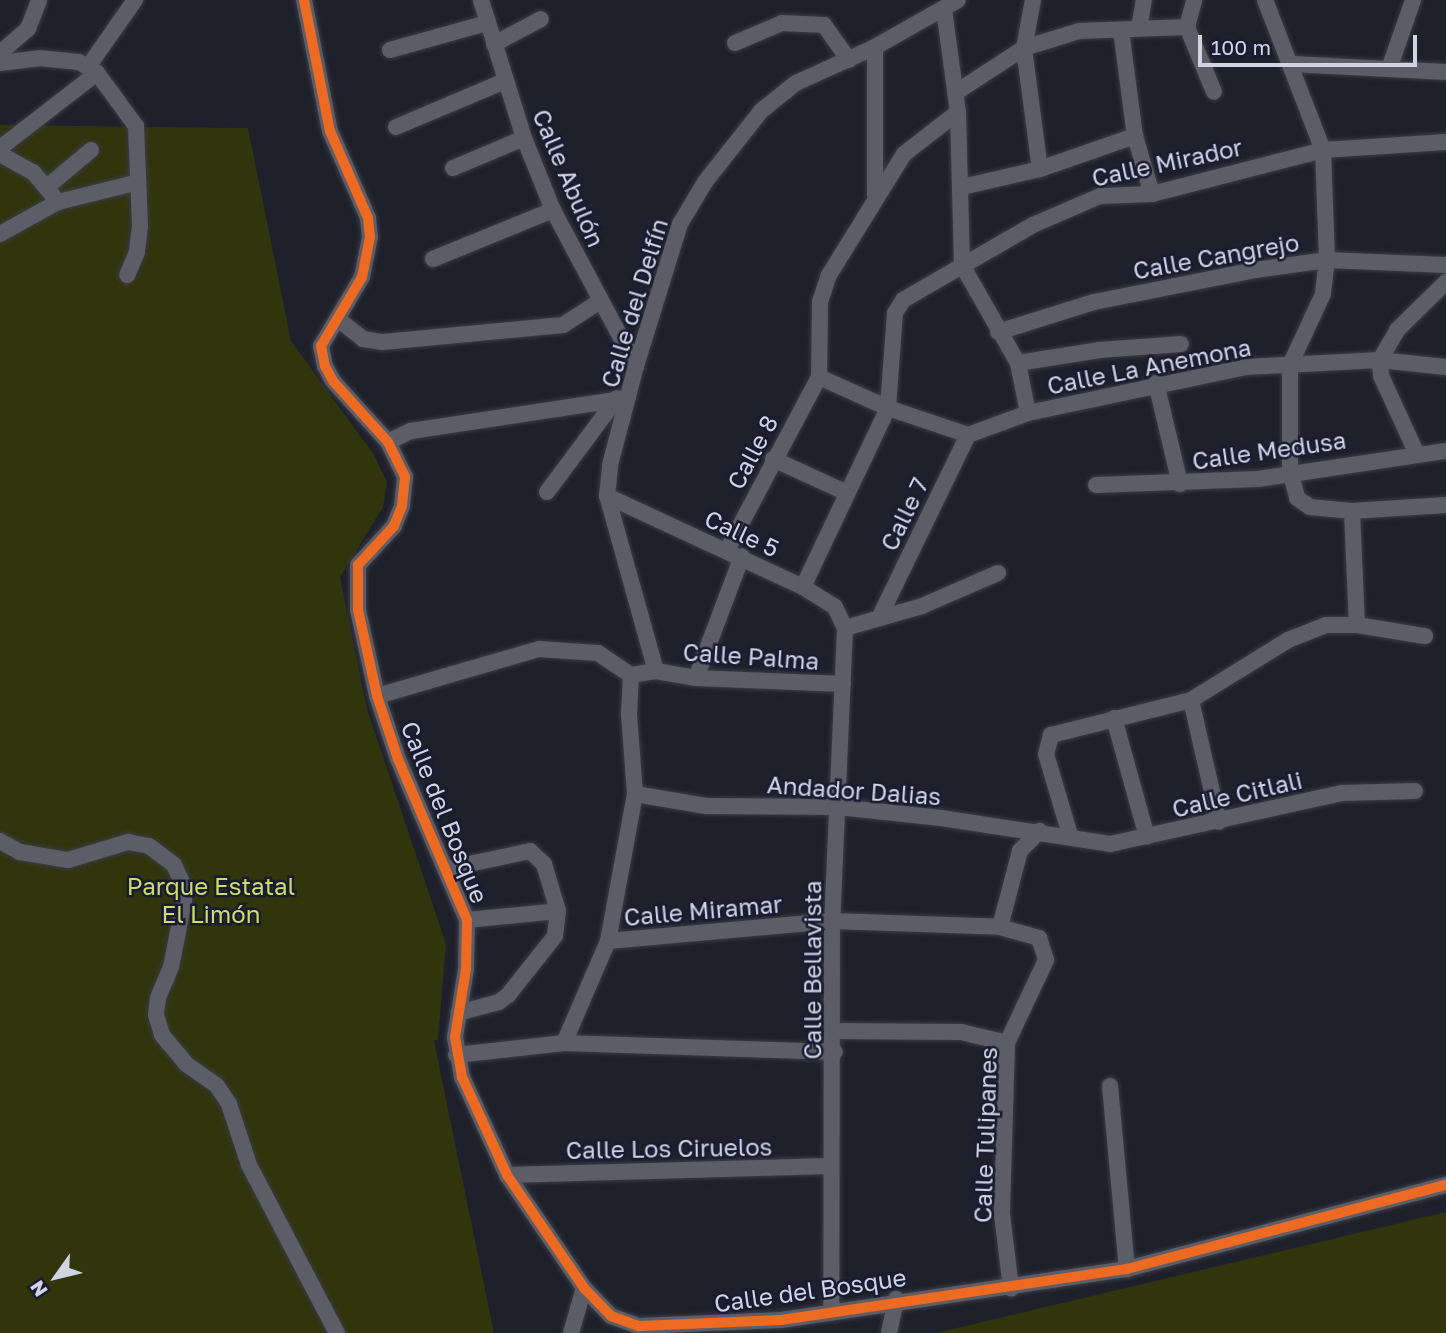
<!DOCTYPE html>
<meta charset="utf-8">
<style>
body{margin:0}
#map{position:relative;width:1446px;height:1333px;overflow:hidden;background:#1e202b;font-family:"Golos Text",sans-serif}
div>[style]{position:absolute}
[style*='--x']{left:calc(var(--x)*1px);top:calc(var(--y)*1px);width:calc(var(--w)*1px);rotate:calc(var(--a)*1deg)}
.green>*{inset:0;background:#31350c}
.roads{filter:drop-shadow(0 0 2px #3a3b44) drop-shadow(0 0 2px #3a3b44)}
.minor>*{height:16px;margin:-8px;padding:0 8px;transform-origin:8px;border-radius:8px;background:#5c5d66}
.cycleway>*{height:10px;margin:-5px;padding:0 5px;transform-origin:5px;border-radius:5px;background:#ed6a23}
span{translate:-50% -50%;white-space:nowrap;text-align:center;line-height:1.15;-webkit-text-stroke:5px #181c31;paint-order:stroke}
.street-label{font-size:24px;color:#d0d4e2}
.park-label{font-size:24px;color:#cfdb6a}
.north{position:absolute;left:21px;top:1242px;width:70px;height:70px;-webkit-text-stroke:5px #181c31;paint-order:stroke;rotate:236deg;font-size:19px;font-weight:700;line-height:28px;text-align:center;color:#d0d4e2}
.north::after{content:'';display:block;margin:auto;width:24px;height:32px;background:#d0d4e2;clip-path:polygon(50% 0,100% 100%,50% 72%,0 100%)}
.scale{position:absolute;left:1198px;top:35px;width:219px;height:32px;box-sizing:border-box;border:4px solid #d0d4e2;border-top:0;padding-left:9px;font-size:21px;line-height:24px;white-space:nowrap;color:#d0d4e2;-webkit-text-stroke:5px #181c31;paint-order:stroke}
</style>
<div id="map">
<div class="green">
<div style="clip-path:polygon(0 125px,248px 128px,291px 341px,374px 455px,387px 482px,383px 507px,340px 577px,367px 709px,446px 944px,438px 1039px,434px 1041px,494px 1333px,0 1333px)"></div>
<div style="clip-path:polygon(1446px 1212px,1446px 1333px,936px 1333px)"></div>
</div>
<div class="roads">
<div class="minor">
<div style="--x:304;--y:0;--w:134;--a:78.8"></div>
<div style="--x:330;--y:131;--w:95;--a:66.4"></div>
<div style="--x:368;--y:218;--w:19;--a:84"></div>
<div style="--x:370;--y:237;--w:41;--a:101.3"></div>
<div style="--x:362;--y:277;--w:80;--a:120.7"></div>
<div style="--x:321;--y:346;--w:20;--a:79"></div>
<div style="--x:325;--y:366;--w:17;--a:62"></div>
<div style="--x:333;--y:381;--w:82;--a:48"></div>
<div style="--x:388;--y:442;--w:39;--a:64"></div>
<div style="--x:405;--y:477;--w:29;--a:96"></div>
<div style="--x:402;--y:506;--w:22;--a:112"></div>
<div style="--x:394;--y:526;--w:53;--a:132.7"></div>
<div style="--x:358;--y:565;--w:45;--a:90"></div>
<div style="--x:358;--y:610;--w:88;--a:77.5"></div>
<div style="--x:377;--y:696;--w:66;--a:71.6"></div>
<div style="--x:398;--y:759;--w:175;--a:66.8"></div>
<div style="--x:467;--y:920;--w:49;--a:91.2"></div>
<div style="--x:466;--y:969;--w:69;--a:99.2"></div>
<div style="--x:455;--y:1037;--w:41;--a:80.1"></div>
<div style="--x:462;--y:1077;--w:108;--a:65.3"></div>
<div style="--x:507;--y:1175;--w:137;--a:55.7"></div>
<div style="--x:584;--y:1288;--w:39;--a:46"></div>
<div style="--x:611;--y:1316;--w:30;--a:20"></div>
<div style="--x:639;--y:1326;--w:142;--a:-2.4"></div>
<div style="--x:781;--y:1320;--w:350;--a:-8.4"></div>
<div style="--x:1127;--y:1269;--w:330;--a:-14.8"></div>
<div style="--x:481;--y:0;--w:145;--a:72.7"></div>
<div style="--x:524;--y:138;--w:78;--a:68.1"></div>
<div style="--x:553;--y:210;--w:177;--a:62"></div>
<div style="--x:1033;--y:0;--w:49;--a:100.6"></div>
<div style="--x:1024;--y:48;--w:122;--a:82.5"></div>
<div style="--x:1265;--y:0;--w:161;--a:68.9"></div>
<div style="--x:1323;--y:150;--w:110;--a:87.9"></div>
<div style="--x:1327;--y:260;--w:34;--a:97"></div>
<div style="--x:1323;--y:294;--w:78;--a:114.9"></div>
<div style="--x:1290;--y:365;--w:106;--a:90"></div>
<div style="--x:1290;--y:471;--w:28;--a:75"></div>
<div style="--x:1297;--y:498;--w:16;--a:35"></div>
<div style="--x:1310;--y:507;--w:42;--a:5.4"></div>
<div style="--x:1352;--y:511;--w:94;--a:-3.7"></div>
<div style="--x:944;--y:9;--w:104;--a:82.3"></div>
<div style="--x:958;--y:112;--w:153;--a:88.5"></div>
<div style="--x:962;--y:265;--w:113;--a:60.3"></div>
<div style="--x:1018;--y:363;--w:51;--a:78.7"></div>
<div style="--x:1187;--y:27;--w:70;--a:67.4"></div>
<div style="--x:1187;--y:27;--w:28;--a:-75"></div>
<div style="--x:1139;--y:28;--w:28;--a:-80"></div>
<div style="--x:1121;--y:30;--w:107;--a:82.5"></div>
<div style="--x:1135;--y:136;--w:60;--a:73.7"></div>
<div style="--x:735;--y:43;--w:51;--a:-23.1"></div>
<div style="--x:782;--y:23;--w:42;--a:2.7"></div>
<div style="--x:824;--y:25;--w:43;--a:54.5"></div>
<div style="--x:494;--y:44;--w:53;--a:-28"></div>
<div style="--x:390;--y:50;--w:101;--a:-15.6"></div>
<div style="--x:0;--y:53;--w:37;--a:-41"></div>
<div style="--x:28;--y:29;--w:31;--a:-69"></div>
<div style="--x:0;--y:63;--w:39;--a:-7"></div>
<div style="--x:39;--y:58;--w:40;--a:5.7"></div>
<div style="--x:79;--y:62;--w:21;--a:31"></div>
<div style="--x:97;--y:73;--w:66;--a:53.7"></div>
<div style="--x:136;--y:126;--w:100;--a:87.7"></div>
<div style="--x:140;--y:226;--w:26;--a:97"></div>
<div style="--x:137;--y:252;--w:25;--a:113"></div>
<div style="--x:1293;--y:64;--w:153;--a:3"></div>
<div style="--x:88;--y:67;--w:82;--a:-55"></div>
<div style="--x:1389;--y:69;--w:73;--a:-70.8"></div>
<div style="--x:955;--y:93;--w:82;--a:-33.1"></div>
<div style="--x:1024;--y:48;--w:58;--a:-17.2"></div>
<div style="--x:1079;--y:31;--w:108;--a:-2.1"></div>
<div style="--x:396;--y:127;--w:118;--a:-22.9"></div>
<div style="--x:0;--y:148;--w:123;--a:-37.7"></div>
<div style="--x:0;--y:154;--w:38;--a:29"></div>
<div style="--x:33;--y:172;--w:39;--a:50"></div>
<div style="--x:453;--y:168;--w:77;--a:-22.9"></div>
<div style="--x:48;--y:186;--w:56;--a:-39.9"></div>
<div style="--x:962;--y:187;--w:80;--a:-13"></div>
<div style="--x:1040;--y:169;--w:101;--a:-19.2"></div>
<div style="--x:875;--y:195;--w:148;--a:-90"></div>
<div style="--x:0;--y:234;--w:66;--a:-28.9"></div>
<div style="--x:58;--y:202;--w:82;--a:-14"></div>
<div style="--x:433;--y:259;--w:130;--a:-22.2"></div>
<div style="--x:339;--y:320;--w:31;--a:38"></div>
<div style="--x:363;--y:339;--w:20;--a:9"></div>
<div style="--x:383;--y:342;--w:181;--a:-5.4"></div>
<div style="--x:563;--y:325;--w:43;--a:-32.6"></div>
<div style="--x:998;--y:332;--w:101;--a:-17.4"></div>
<div style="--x:1094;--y:302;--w:164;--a:-11.2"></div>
<div style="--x:1255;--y:270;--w:73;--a:-7.9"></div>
<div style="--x:1327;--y:260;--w:119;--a:2.4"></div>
<div style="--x:1018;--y:363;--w:83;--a:-9"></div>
<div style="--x:1100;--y:350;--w:81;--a:-4.2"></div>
<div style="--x:819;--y:377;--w:76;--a:24.2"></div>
<div style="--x:888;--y:408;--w:84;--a:18.6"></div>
<div style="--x:968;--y:435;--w:64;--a:-20.1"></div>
<div style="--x:1028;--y:413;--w:223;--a:-11.9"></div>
<div style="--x:1246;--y:367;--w:134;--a:-3"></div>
<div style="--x:1380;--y:360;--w:66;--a:6.1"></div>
<div style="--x:1156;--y:383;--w:104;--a:76.6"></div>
<div style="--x:388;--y:442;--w:25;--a:-26"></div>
<div style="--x:411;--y:431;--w:219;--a:-8.6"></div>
<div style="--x:1416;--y:452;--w:84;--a:-114.7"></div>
<div style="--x:1381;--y:376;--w:16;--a:-94"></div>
<div style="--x:1380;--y:360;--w:34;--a:-60"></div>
<div style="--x:1397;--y:330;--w:69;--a:-44.4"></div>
<div style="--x:773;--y:459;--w:81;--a:24.7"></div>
<div style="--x:1096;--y:485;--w:162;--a:-2.1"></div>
<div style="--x:1258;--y:479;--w:190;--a:-8.5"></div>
<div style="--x:547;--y:492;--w:117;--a:-53.3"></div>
<div style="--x:607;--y:496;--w:216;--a:24.9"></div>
<div style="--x:803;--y:587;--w:38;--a:32"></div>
<div style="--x:835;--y:607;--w:23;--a:65"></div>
<div style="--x:845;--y:628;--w:293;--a:92.5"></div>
<div style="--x:832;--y:921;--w:391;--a:90.1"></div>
<div style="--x:1352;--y:511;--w:114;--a:87.5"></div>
<div style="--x:727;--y:550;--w:196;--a:-62"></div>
<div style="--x:819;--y:377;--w:75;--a:-89.2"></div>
<div style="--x:820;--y:302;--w:28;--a:-72"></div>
<div style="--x:829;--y:275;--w:142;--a:-58.2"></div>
<div style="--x:904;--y:154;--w:68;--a:-37.9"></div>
<div style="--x:803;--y:587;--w:198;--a:-64.6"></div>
<div style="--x:888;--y:408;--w:95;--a:-85.8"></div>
<div style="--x:895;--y:313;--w:15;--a:-58"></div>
<div style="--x:903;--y:300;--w:150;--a:-30"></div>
<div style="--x:1033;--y:225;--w:73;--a:-23.4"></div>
<div style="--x:1100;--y:196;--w:52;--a:-2.2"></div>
<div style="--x:1152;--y:194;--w:177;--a:-14.4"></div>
<div style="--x:1323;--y:150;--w:123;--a:-3.7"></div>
<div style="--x:881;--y:614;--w:199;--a:-64.1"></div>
<div style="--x:845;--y:628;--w:80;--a:-15.9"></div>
<div style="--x:922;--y:606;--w:83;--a:-23.5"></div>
<div style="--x:656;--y:671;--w:182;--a:-105.6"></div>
<div style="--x:607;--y:496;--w:31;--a:-84"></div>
<div style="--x:610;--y:465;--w:102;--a:-75.3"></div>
<div style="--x:636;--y:366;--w:149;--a:-72.8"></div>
<div style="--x:680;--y:224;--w:49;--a:-59.2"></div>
<div style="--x:705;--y:182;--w:90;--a:-51.7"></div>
<div style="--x:761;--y:111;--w:45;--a:-38.7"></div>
<div style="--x:796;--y:83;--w:87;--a:-24.5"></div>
<div style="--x:875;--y:47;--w:95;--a:-29.5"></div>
<div style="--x:696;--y:678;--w:130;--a:-69.3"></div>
<div style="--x:377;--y:696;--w:169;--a:-16.2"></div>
<div style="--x:539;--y:649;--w:59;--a:3.9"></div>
<div style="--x:598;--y:653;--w:40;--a:34"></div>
<div style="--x:1191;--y:700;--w:125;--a:77.1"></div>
<div style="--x:1114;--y:718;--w:123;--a:74.5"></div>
<div style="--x:635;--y:794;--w:72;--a:9.6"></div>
<div style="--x:706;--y:806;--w:132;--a:0.4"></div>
<div style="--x:838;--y:807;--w:104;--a:6.1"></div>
<div style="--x:941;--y:818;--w:171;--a:8.7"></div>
<div style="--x:1110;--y:844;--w:238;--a:-12.4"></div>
<div style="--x:1342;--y:793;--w:73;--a:-1.6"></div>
<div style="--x:1070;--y:835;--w:84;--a:-106.5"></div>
<div style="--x:1046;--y:754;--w:20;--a:-75"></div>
<div style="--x:1051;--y:735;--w:144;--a:-14"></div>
<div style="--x:1191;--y:700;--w:114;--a:-31.7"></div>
<div style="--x:1288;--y:640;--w:41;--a:-21.5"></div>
<div style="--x:1326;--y:625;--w:31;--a:0"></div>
<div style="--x:1357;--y:625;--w:69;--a:9.2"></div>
<div style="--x:0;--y:841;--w:23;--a:29"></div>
<div style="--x:20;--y:852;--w:49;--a:9.5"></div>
<div style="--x:68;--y:860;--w:63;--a:-16.7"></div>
<div style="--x:128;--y:842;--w:21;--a:11"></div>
<div style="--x:149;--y:846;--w:31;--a:37"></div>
<div style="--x:174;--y:865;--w:23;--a:65"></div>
<div style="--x:184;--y:886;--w:15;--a:90"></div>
<div style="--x:184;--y:901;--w:67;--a:101.1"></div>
<div style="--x:171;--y:967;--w:34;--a:113"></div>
<div style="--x:158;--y:998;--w:17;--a:97"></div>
<div style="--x:156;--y:1015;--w:21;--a:73"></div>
<div style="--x:162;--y:1035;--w:38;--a:50"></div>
<div style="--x:186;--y:1064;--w:38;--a:35"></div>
<div style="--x:217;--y:1086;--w:22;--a:56"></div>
<div style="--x:229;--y:1104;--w:64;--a:71.8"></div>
<div style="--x:249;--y:1165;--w:190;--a:62.4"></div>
<div style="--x:446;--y:869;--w:86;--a:-12.1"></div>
<div style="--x:530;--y:851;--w:19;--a:43"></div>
<div style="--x:544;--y:864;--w:49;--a:73.4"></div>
<div style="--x:558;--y:911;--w:25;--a:97"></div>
<div style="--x:555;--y:936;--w:75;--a:128.5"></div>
<div style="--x:508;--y:995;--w:11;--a:142"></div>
<div style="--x:499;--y:1002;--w:42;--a:165"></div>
<div style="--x:467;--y:920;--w:91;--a:-5.6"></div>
<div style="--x:1000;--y:927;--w:79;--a:-75.3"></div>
<div style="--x:1020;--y:851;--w:28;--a:-46"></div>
<div style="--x:608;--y:941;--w:225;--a:-5.1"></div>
<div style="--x:832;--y:921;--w:168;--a:2"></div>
<div style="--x:1000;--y:927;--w:41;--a:15.8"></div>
<div style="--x:1039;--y:938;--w:23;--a:72"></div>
<div style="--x:1046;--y:960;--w:92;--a:115.2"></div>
<div style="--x:1007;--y:1043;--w:171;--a:91.7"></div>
<div style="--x:1002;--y:1214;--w:75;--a:83.1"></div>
<div style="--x:832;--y:1031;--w:129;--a:0.4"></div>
<div style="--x:961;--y:1032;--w:47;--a:13.4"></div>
<div style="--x:564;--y:1043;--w:111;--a:-66.7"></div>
<div style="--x:608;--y:941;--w:149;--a:-79.6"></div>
<div style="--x:635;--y:794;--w:80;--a:-94.3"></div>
<div style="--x:629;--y:714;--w:39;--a:-87"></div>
<div style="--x:631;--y:675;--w:25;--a:-9"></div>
<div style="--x:656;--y:671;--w:41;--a:9.9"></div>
<div style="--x:696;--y:678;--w:147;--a:2.3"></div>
<div style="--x:456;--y:1055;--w:109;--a:-6.3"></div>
<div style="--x:564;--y:1043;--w:271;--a:1.9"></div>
<div style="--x:1110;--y:1086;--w:184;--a:84.7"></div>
<div style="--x:507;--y:1175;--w:324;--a:-1.6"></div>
<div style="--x:571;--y:1333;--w:47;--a:-73.9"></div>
<div style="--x:889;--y:1333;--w:35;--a:-78"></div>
</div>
</div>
<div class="cycleway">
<div style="--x:304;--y:0;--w:134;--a:78.8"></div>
<div style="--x:330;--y:131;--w:95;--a:66.4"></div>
<div style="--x:368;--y:218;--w:19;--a:84"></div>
<div style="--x:370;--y:237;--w:41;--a:101.3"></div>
<div style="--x:362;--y:277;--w:80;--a:120.7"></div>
<div style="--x:321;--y:346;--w:20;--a:79"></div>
<div style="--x:325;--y:366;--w:17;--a:62"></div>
<div style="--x:333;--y:381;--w:82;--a:48"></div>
<div style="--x:388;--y:442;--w:39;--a:64"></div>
<div style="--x:405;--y:477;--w:29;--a:96"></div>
<div style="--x:402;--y:506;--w:22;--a:112"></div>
<div style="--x:394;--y:526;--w:53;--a:132.7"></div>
<div style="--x:358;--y:565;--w:45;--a:90"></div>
<div style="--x:358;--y:610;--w:88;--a:77.5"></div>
<div style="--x:377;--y:696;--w:66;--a:71.6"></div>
<div style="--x:398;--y:759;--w:175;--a:66.8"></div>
<div style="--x:467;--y:920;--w:49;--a:91.2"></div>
<div style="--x:466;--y:969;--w:69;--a:99.2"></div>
<div style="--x:455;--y:1037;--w:41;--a:80.1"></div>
<div style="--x:462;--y:1077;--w:108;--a:65.3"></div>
<div style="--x:507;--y:1175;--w:137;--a:55.7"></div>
<div style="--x:584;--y:1288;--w:39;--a:46"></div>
<div style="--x:611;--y:1316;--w:30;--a:20"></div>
<div style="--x:639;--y:1326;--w:142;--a:-2.4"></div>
<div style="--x:781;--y:1320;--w:350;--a:-8.4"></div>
<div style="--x:1127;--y:1269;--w:330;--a:-14.8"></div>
</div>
<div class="street-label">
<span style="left:1167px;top:162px;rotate:-12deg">Calle Mirador</span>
<span style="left:569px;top:178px;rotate:67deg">Calle Abulón</span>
<span style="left:1216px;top:256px;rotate:-10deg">Calle Cangrejo</span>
<span style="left:634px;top:303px;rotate:-73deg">Calle del Delfín</span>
<span style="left:1149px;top:366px;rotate:-11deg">Calle La Anemona</span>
<span style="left:1269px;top:450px;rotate:-8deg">Calle Medusa</span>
<span style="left:752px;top:452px;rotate:-62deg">Calle 8</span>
<span style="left:904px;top:514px;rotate:-64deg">Calle 7</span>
<span style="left:742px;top:533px;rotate:25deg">Calle 5</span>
<span style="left:751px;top:656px;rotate:4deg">Calle Palma</span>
<span style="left:854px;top:790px;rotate:4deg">Andador Dalias</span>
<span style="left:1237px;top:794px;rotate:-13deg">Calle Citlali</span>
<span style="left:445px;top:812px;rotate:68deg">Calle del Bosque</span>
<span style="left:703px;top:910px;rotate:-5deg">Calle Miramar</span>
<span style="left:812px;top:970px;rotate:-90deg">Calle Bellavista</span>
<span style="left:985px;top:1135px;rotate:-88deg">Calle Tulipanes</span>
<span style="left:669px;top:1148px;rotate:-1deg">Calle Los Ciruelos</span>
<span style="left:810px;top:1290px;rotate:-8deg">Calle del Bosque</span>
</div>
<div class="park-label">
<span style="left:211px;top:900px">Parque Estatal<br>El Limón</span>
</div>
<div class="north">N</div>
<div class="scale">100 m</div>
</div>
